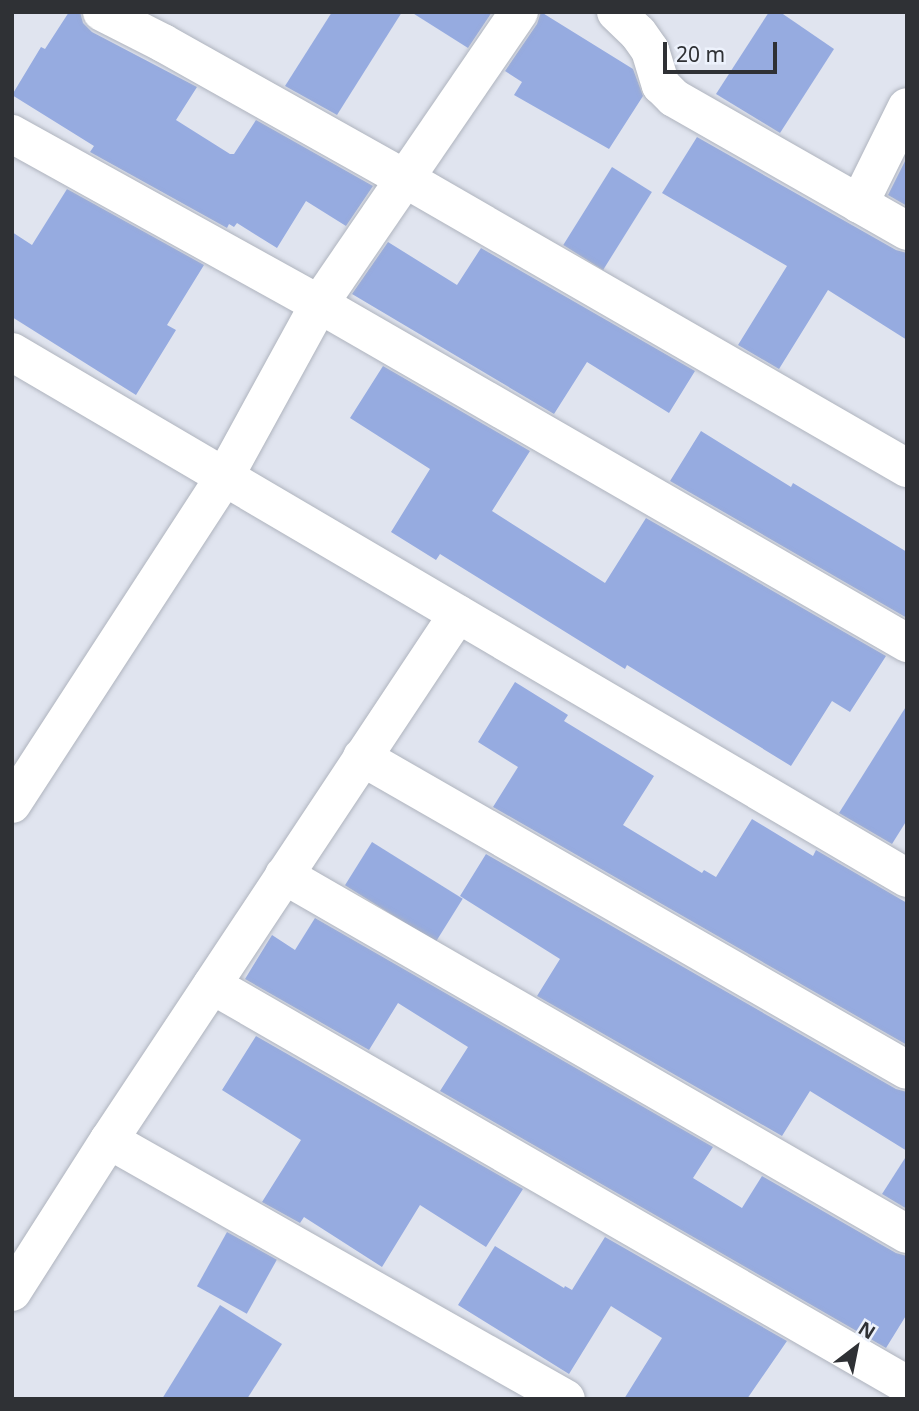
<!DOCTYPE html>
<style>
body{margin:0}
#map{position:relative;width:919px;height:1411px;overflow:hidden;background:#e0e4ef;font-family:"Noto Sans",sans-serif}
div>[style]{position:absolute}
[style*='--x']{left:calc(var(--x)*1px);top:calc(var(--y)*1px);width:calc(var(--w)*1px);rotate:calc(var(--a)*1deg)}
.building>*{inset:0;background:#96abe0;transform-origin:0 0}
.roads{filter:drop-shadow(0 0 2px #afb4be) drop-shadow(0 0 2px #afb4be)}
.minor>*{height:38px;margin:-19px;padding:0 19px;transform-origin:19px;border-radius:19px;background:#fff}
span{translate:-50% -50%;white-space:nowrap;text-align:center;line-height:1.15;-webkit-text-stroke:5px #edf2fc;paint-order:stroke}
.frame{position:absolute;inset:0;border:14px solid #2f3135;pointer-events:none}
.north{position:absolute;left:821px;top:1313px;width:70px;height:70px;-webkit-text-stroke:5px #edf2fc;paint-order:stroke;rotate:32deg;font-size:19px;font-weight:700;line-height:28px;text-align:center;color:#2f3135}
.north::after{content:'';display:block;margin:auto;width:24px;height:32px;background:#2f3135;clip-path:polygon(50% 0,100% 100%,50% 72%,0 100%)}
.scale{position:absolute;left:663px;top:42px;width:114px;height:32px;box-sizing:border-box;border:4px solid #2f3135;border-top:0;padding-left:9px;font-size:21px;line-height:24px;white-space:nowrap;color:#2f3135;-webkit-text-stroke:5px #edf2fc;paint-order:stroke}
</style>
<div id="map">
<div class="building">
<div style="clip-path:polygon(69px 12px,80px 12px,83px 23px,92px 32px,197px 87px,176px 120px,230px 154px,234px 154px,256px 120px,373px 186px,346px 226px,306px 201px,277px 248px,237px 223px,234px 227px,229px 224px,227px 228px,90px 152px,94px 146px,12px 95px,41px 47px,45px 49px)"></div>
<div style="clip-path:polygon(332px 12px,402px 12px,337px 115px,285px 86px)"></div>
<div style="clip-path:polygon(411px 12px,492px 12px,468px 48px)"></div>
<div style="clip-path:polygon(541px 12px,633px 69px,643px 96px,609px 149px,514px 95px,522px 82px,505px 71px,537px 24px)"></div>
<div style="clip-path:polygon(769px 12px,780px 12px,834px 49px,780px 133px,716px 94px)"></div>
<div style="clip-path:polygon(697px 137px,896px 250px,907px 253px,907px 340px,828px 290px,779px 369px,738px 345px,787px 266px,662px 193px)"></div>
<div style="clip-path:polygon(907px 157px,907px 206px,888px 195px)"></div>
<div style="left:612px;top:167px;width:47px;height:92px;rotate:32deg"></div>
<div style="clip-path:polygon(67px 189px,204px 265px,167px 325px,176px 330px,136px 395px,12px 317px,12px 232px,32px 245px)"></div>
<div style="clip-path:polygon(388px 242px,457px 285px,481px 248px,695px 371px,669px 413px,587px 362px,554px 414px,352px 294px)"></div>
<div style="clip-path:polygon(383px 366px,530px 451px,492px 511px,605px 583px,646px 518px,886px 656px,850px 712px,832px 701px,791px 766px,627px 665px,625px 669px,440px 554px,436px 560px,391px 532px,430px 469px,350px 418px)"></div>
<div style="clip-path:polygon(701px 431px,791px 487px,793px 483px,907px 552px,907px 618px,670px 481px)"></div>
<div style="clip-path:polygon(515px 682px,568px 715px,564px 721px,654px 776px,623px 825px,702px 873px,704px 870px,716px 877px,752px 819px,813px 856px,816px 850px,907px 903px,907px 1045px,493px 807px,518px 767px,478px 742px)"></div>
<div style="clip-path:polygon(907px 705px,907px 820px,892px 844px,839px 813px)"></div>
<div style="left:372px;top:842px;width:107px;height:51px;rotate:32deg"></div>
<div style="clip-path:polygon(486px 854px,896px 1089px,907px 1092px,907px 1151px,810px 1091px,782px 1136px,537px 996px,560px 959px,460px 896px)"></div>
<div style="clip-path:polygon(315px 918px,713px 1147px,693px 1178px,742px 1208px,762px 1176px,896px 1253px,907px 1256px,907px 1314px,886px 1348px,440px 1091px,468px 1047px,398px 1003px,369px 1050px,245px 979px,272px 935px,295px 950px)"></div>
<div style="clip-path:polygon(256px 1036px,523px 1189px,486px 1247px,420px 1205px,382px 1267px,304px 1217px,300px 1223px,262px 1202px,301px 1140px,222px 1090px)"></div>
<div style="clip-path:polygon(907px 1155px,907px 1209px,882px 1194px)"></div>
<div style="left:227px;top:1232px;width:57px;height:62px;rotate:29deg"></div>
<div style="clip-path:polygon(605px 1237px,787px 1341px,747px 1399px,624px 1399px,662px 1338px,611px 1306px,569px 1374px,458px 1305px,495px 1246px,564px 1288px,565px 1286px,572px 1290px)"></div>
<div style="clip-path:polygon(220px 1305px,282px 1344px,247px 1399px,162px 1399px)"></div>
</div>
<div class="roads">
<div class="minor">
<div style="--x:102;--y:12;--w:68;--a:26.9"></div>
<div style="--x:163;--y:43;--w:276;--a:29.3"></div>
<div style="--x:404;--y:178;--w:581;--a:29.97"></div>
<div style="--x:616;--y:12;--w:30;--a:44"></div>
<div style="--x:638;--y:33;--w:21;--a:55"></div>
<div style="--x:650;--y:50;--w:37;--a:73"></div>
<div style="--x:661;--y:85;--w:18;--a:45"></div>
<div style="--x:674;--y:98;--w:268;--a:29.7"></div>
<div style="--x:12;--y:134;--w:351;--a:29"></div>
<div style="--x:319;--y:304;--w:679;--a:29.96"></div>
<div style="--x:859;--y:204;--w:108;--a:-63.7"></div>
<div style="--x:12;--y:352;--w:1038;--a:30.44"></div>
<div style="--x:362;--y:757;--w:628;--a:29.87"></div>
<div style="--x:12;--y:804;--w:391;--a:-57"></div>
<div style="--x:225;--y:476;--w:196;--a:-61.3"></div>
<div style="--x:319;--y:304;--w:354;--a:-55.6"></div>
<div style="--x:284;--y:875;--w:719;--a:29.95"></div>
<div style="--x:212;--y:985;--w:802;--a:29.92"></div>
<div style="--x:109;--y:1140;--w:525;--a:29.54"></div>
<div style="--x:12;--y:1292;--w:180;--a:-57.5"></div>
<div style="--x:109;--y:1140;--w:631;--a:-56.44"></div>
</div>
</div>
<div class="frame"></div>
<div class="north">N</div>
<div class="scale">20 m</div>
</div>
